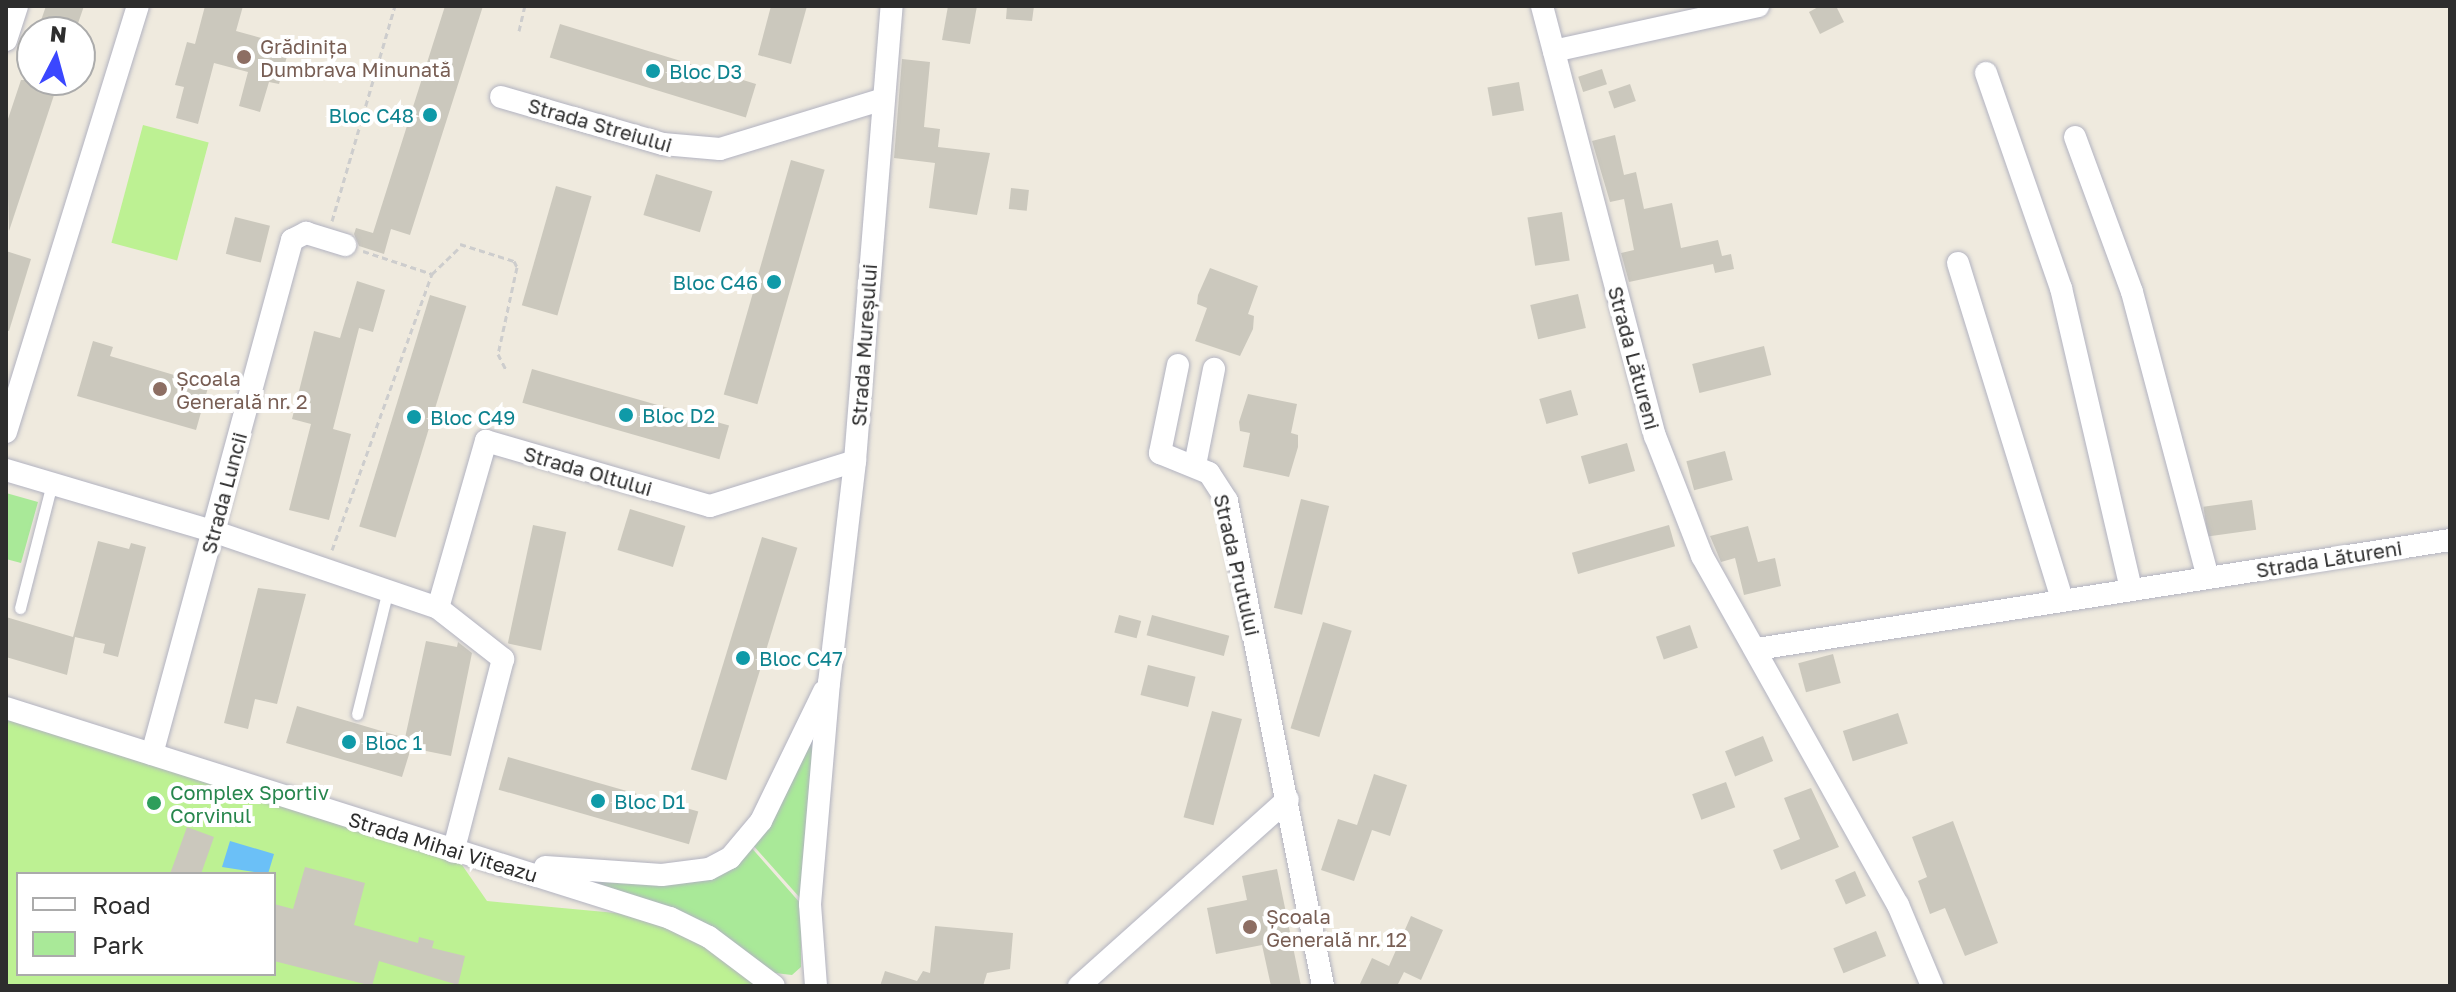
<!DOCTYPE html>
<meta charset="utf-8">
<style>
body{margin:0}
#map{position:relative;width:2456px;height:992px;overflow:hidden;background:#efeade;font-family:"Golos Text",sans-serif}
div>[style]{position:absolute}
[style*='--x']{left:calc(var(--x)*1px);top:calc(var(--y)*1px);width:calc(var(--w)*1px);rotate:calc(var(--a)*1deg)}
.green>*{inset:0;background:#a9e998}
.pitch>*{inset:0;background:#bdf193;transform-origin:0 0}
.water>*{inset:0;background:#6bc0f7}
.building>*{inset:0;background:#cbc8bd;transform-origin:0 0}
.path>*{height:3px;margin-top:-1.5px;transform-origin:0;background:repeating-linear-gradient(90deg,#cdcdcd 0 6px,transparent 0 10px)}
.roads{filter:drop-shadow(0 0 2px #b2b3c1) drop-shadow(0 0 2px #b2b3c1)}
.lane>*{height:11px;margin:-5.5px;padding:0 5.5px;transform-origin:5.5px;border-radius:5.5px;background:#fff}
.street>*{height:22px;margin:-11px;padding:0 11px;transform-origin:11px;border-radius:11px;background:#fff}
.dots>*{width:22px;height:22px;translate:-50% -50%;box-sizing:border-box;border:4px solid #fff;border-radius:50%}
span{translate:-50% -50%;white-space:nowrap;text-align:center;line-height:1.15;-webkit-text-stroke:8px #fff;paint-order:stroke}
.education-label{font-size:20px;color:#785e54}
.left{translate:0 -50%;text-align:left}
.culture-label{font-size:20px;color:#0d838f}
.right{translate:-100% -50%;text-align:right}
.street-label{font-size:20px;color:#2d2d2d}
.leisure-label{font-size:20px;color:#27864d}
.frame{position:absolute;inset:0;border:8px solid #2d2d2d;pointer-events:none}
.legend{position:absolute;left:16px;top:872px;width:260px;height:104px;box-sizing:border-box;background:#fff;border:2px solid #ababab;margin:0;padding:10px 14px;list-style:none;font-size:24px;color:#2d2d2d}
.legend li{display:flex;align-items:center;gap:16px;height:40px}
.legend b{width:40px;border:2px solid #ababab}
.north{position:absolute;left:16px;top:16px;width:80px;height:80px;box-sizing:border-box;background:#fff;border:2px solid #ababab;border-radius:50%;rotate:6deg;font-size:22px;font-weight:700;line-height:32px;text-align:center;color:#2d2d2d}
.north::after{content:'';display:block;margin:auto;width:28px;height:36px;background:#3b47ff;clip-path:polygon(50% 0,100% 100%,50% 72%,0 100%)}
</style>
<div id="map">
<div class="green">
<div style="clip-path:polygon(6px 493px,38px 502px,21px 563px,6px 559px)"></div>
<div style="clip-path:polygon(815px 724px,801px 899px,751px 843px)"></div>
<div style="clip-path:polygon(749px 845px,801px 904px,801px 967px,792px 975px,775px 973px,700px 922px,561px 874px,660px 882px)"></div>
</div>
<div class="pitch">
<div style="left:143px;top:125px;width:68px;height:122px;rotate:15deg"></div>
<div style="clip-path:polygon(evenodd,6px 708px,453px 852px,487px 901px,670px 918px,774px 986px,6px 986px,6px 708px,18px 874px,274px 874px,274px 974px,18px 974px,18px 874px)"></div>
</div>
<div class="water">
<div style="clip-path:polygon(230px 841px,274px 854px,268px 874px,222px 867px)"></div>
</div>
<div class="building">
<div style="clip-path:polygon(46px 6px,84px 6px,75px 32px,37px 32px)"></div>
<div style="clip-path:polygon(205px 6px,243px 6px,236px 31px,290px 46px,279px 84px,269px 82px,260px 112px,239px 106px,248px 72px,214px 63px,198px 124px,176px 118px,184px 87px,175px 85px,187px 42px,195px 44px)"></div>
<div style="clip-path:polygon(445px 6px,483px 6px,410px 235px,391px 229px,384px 254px,359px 246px,354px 234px,356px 228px,373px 233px)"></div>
<div style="clip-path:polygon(771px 6px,807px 6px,791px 64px,758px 55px)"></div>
<div style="clip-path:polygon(948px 6px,977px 6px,970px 44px,942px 40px)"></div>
<div style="clip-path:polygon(1007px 6px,1034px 6px,1032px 21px,1006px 19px)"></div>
<div style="clip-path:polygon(1820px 6px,1836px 6px,1844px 22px,1820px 34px,1809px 12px)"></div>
<div style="left:560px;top:24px;width:205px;height:35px;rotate:17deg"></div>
<div style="clip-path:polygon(902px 59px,930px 62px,924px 127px,940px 129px,938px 147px,990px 153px,977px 215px,929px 208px,935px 163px,894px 158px)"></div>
<div style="left:1602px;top:69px;width:16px;height:25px;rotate:72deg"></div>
<div style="clip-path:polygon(21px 80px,59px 80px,9px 231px,6px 125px)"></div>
<div style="left:1519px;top:82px;width:29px;height:32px;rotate:80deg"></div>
<div style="left:1630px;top:84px;width:18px;height:23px;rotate:71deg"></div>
<div style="clip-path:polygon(1615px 135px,1624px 175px,1636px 172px,1644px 209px,1672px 203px,1681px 248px,1718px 240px,1722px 256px,1731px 254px,1734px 269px,1715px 273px,1713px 264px,1629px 282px,1621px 253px,1634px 250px,1624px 199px,1610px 202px,1592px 141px)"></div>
<div style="left:791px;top:160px;width:35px;height:244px;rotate:16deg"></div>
<div style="left:656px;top:174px;width:59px;height:43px;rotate:17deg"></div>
<div style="left:556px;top:186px;width:37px;height:124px;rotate:16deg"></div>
<div style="left:1011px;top:188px;width:18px;height:21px;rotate:6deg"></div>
<div style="left:1562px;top:212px;width:49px;height:35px;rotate:81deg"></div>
<div style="left:235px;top:217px;width:36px;height:38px;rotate:14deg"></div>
<div style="clip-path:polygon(6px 251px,31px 259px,9px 331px,6px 330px)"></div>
<div style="clip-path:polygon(1210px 268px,1258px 286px,1248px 314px,1254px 316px,1253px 329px,1240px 356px,1195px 341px,1207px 308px,1197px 304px,1198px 295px)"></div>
<div style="clip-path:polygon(357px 281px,385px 290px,373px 332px,359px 328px,333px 429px,351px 434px,329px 520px,289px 510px,311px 424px,292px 419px,314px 331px,340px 338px)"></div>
<div style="left:1578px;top:294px;width:35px;height:49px;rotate:77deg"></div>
<div style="left:430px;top:295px;width:38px;height:242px;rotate:17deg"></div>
<div style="clip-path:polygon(93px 341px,113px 347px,110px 356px,191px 380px,193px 372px,211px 377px,196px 430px,77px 396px)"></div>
<div style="left:1764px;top:346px;width:30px;height:74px;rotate:76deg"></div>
<div style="left:532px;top:369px;width:205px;height:35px;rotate:16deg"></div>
<div style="left:1571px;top:390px;width:26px;height:33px;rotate:74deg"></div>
<div style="clip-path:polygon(1248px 394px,1297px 404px,1291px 433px,1298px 435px,1298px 447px,1289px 477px,1243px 467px,1250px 433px,1240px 431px,1239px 422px)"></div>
<div style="left:1627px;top:443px;width:29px;height:48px;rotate:74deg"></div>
<div style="left:1725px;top:451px;width:30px;height:40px;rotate:75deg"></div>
<div style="left:1301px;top:499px;width:29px;height:112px;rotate:14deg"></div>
<div style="left:2252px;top:500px;width:30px;height:49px;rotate:82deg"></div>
<div style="left:630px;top:509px;width:58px;height:43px;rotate:17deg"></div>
<div style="left:533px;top:525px;width:34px;height:121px;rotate:12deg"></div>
<div style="left:1669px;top:525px;width:22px;height:101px;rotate:74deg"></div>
<div style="clip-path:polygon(1748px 526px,1758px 562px,1775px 558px,1781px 586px,1744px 595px,1735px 558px,1721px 562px,1710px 536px)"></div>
<div style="left:762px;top:537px;width:37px;height:243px;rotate:17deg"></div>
<div style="clip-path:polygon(98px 541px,129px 549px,131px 543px,146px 547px,118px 657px,103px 653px,105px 644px,75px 637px,67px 675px,6px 657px,6px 617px,73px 637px)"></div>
<div style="clip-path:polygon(258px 588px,306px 594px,277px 704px,255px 699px,248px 729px,224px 723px)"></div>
<div style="left:1119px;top:615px;width:23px;height:18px;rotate:15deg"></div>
<div style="left:1152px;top:615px;width:80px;height:21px;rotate:15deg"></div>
<div style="left:1323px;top:622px;width:30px;height:111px;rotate:17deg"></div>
<div style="left:1690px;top:625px;width:24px;height:36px;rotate:71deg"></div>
<div style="clip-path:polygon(426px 641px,457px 647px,458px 642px,472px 653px,451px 756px,411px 748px,402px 777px,286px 743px,297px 706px,405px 738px)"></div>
<div style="left:1833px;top:654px;width:30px;height:36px;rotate:75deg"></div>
<div style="left:1148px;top:665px;width:49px;height:31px;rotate:14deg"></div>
<div style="left:1212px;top:711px;width:31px;height:110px;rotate:15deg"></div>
<div style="left:1898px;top:713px;width:32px;height:58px;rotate:72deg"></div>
<div style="left:1763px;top:736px;width:27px;height:41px;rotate:68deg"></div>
<div style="left:508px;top:757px;width:198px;height:34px;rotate:16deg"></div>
<div style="clip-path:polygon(1374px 774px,1407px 785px,1390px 836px,1372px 830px,1354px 881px,1321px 870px,1338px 819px,1357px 825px)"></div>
<div style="left:1726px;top:782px;width:27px;height:36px;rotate:70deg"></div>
<div style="clip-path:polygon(1811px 788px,1839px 847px,1781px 870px,1773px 850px,1800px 839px,1784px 798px)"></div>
<div style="clip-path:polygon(1953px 821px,1998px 943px,1965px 956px,1945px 908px,1930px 914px,1918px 881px,1927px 877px,1912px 837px)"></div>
<div style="clip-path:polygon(187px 827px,214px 837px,201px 874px,170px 874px)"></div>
<div style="clip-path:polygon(305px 867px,365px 883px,354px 925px,418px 943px,419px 937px,434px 941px,432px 948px,465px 956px,458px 985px,379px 961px,372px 986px,274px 961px,274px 904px,293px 909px)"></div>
<div style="clip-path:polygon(1277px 869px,1284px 903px,1301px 986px,1271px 986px,1262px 945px,1216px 954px,1207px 908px,1247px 900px,1242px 876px)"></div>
<div style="left:1855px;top:871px;width:27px;height:22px;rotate:66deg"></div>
<div style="clip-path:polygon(1411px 916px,1443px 930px,1421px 980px,1404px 972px,1397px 986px,1359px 986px,1372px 958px,1389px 966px)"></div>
<div style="clip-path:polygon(935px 926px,1013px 933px,1010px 969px,987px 973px,983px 986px,880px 986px,885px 971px,917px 981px,923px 971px,930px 973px)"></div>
<div style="left:1876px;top:931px;width:27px;height:46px;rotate:68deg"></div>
</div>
<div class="path">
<div style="--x:519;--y:31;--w:26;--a:-77"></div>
<div style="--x:332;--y:221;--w:224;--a:-73.7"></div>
<div style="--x:460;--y:244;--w:57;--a:17.5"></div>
<div style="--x:514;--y:261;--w:7;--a:63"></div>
<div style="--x:517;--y:267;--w:89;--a:102.3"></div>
<div style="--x:498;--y:354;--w:18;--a:63"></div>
<div style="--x:363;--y:251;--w:73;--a:18.4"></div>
<div style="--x:332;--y:550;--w:294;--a:-70.1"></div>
<div style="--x:432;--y:274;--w:36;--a:-44"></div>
</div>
<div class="roads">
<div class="lane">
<div style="--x:20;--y:608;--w:129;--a:-75.6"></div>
<div style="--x:357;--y:714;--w:128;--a:-76"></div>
</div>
<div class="street">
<div style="--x:1542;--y:6;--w:445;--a:75.3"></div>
<div style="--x:1655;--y:436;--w:129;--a:68.6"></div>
<div style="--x:1702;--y:556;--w:400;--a:60.7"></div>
<div style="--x:1898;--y:905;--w:88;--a:67.2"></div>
<div style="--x:6;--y:40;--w:36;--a:-72"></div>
<div style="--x:1554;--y:51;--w:209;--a:-12.4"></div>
<div style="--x:1986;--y:73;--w:228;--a:70.8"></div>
<div style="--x:2061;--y:288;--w:308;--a:76.9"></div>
<div style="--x:501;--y:97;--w:169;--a:16.2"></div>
<div style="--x:663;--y:144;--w:57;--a:5"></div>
<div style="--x:720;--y:149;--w:171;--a:-17"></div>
<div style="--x:2075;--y:137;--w:165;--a:69.8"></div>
<div style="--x:2132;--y:292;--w:295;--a:75.1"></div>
<div style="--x:1958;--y:263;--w:352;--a:72.8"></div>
<div style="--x:1178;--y:365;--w:90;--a:101.6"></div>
<div style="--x:1160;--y:453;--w:53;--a:22.2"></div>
<div style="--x:1209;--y:473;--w:33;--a:57"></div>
<div style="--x:1227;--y:501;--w:494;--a:78.8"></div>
<div style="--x:6;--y:432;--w:446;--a:-72.8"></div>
<div style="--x:1195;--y:465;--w:98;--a:-78.8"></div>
<div style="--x:6;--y:470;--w:218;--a:16.5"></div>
<div style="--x:215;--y:532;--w:236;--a:18.8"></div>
<div style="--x:438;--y:608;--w:83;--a:38.1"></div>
<div style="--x:503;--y:659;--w:199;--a:104.5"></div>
<div style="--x:438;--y:608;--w:174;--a:-74"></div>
<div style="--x:486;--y:441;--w:233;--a:16.2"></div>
<div style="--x:710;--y:506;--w:152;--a:-17.2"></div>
<div style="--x:1757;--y:649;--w:702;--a:-8.94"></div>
<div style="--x:6;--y:708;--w:696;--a:17.55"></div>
<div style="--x:670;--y:918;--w:43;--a:26"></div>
<div style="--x:709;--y:937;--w:81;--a:37"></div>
<div style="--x:152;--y:754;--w:533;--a:-74.76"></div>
<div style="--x:292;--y:240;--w:16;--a:-27"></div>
<div style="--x:306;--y:233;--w:41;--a:17.1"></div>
<div style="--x:545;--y:867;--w:117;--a:3.9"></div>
<div style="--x:662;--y:875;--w:47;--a:-7.3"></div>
<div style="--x:709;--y:869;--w:24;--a:-28"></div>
<div style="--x:730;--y:858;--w:48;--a:-50"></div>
<div style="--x:761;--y:821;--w:144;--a:-64.1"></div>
<div style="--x:816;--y:986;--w:82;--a:-94.2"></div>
<div style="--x:810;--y:904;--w:222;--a:-85.1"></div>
<div style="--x:829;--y:683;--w:224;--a:-83.3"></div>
<div style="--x:855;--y:461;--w:457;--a:-85.4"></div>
<div style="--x:1079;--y:986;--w:280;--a:-41.8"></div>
</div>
</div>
<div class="dots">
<div style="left:244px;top:57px;background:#8d6e63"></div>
<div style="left:653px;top:71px;background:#0f9aa8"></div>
<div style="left:430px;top:115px;background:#0f9aa8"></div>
<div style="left:774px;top:282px;background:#0f9aa8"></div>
<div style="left:160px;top:389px;background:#8d6e63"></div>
<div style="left:626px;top:415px;background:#0f9aa8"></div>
<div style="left:414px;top:417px;background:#0f9aa8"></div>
<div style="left:743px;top:658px;background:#0f9aa8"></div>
<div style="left:349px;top:742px;background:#0f9aa8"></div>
<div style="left:598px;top:801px;background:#0f9aa8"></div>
<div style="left:154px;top:803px;background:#2e9e5b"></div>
<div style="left:1250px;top:927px;background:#8d6e63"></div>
</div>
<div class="education-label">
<span class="left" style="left:260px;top:58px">Grădinița<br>Dumbrava Minunată</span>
<span class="left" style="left:176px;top:390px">Școala<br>Generală nr. 2</span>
<span class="left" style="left:1266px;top:928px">Școala<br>Generală nr. 12</span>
</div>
<div class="culture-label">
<span class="left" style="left:669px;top:71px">Bloc D3</span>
<span class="right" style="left:414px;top:115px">Bloc C48</span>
<span class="right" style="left:758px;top:282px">Bloc C46</span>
<span class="left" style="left:642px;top:415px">Bloc D2</span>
<span class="left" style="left:430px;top:417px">Bloc C49</span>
<span class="left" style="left:759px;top:658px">Bloc C47</span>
<span class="left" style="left:365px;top:742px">Bloc 1</span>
<span class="left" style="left:614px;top:801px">Bloc D1</span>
</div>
<div class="street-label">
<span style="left:600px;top:125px;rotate:16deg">Strada Streiului</span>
<span style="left:864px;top:345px;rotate:-86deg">Strada Mureșului</span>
<span style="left:1634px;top:358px;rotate:75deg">Strada Lătureni</span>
<span style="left:588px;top:471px;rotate:16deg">Strada Oltului</span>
<span style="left:224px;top:493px;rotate:-75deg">Strada Luncii</span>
<span style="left:2329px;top:559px;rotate:-9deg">Strada Lătureni</span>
<span style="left:1237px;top:565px;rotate:77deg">Strada Prutului</span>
<span style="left:443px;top:847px;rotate:17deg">Strada Mihai Viteazu</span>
</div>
<div class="leisure-label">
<span class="left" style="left:170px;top:804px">Complex Sportiv<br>Corvinul</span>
</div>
<div class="frame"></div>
<ul class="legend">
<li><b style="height:10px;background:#fff"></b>Road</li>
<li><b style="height:22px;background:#a9e998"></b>Park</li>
</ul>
<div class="north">N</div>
</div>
